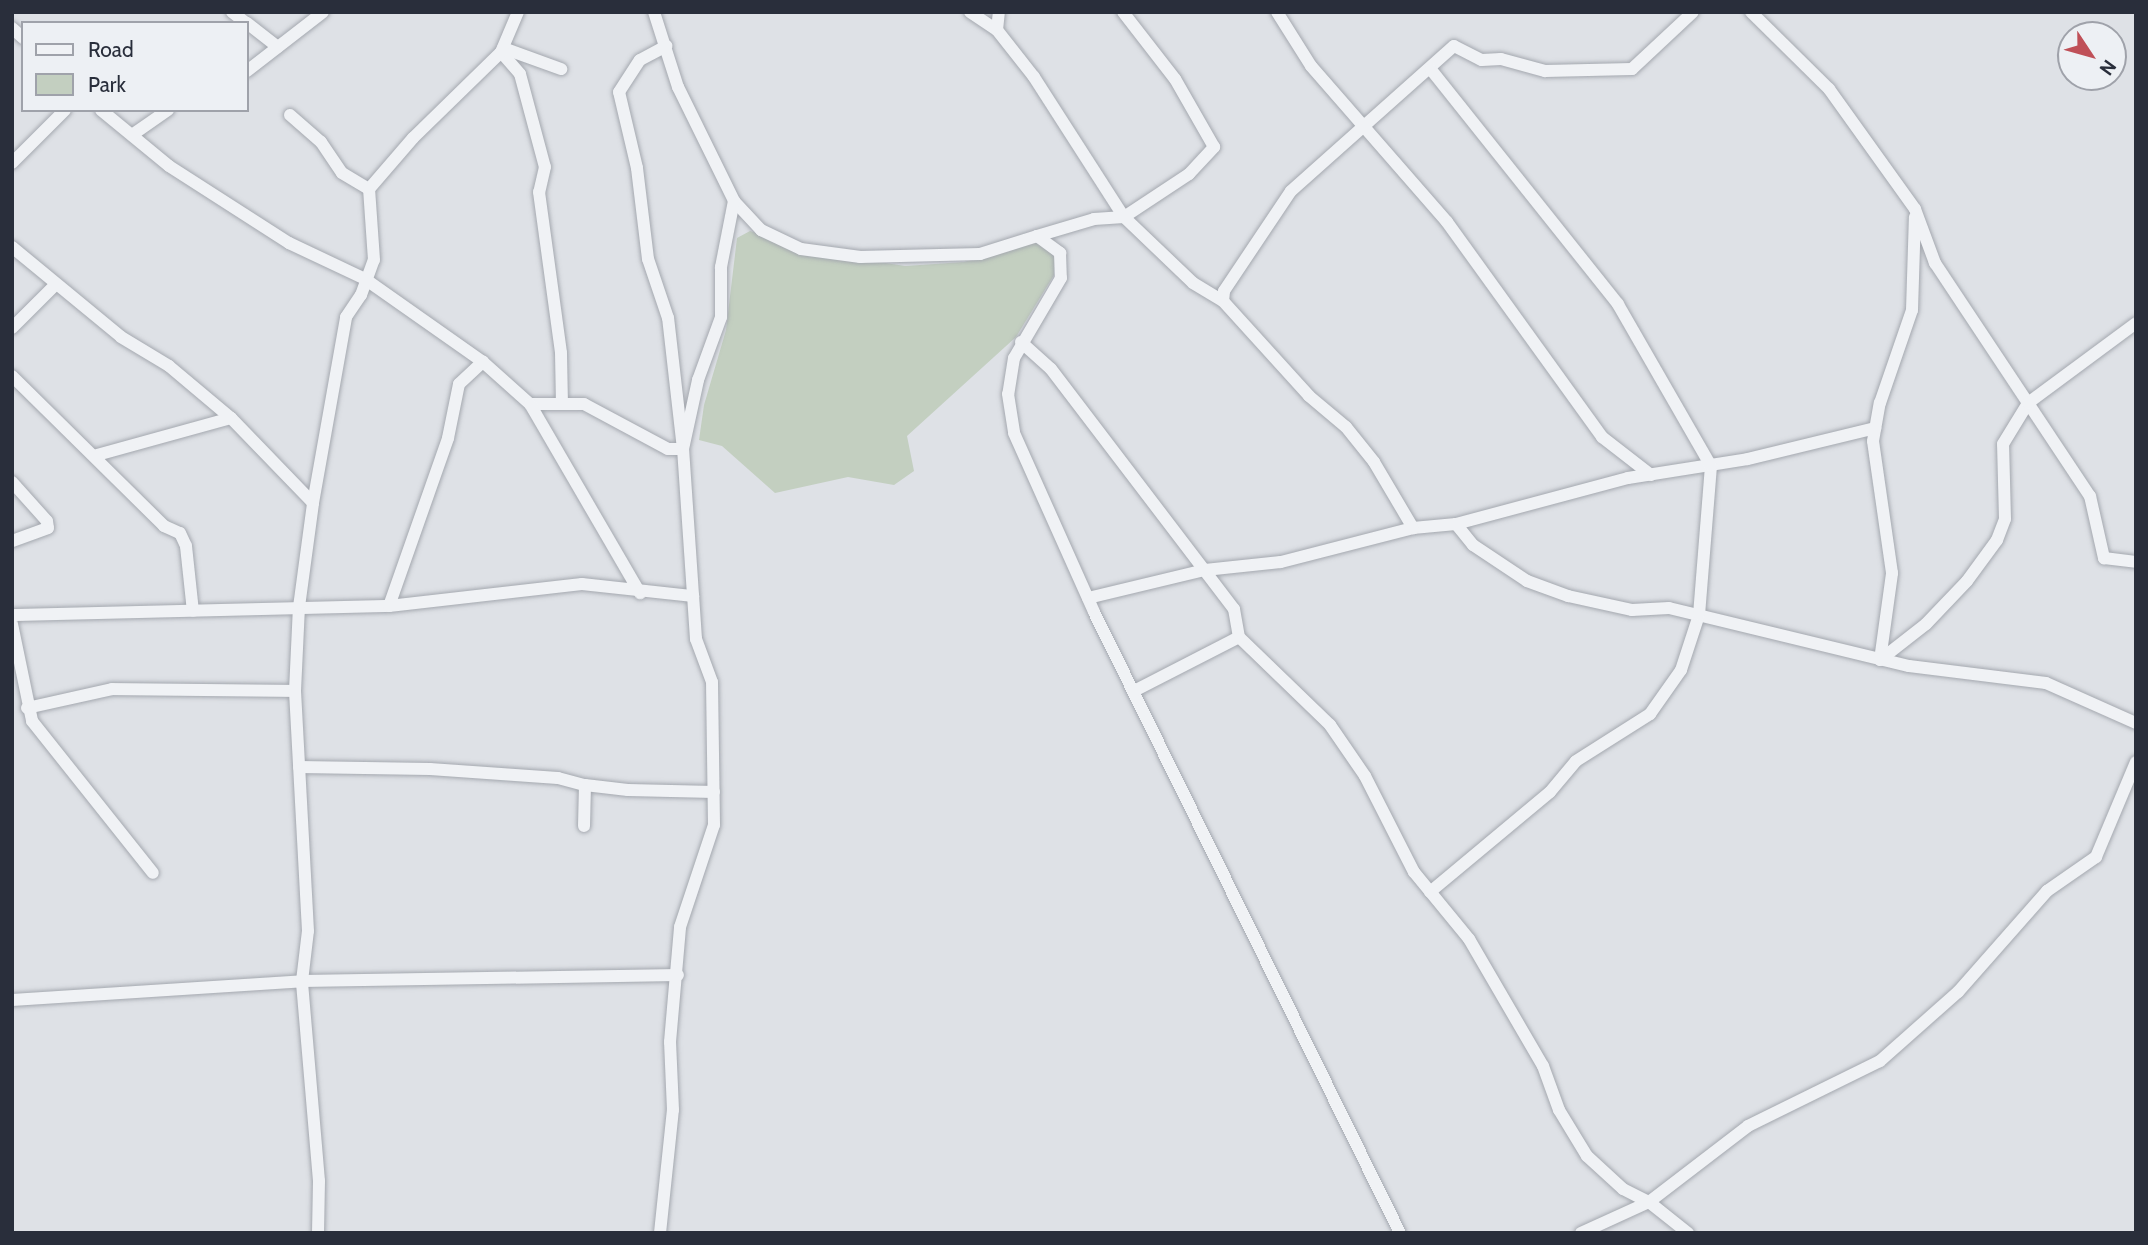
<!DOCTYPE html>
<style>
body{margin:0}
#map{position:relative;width:2148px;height:1245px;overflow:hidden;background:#dee1e6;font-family:Cabin,sans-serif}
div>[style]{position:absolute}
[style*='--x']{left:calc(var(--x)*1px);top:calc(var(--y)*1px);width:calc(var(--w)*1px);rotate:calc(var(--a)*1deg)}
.green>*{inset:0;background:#c3cfc0}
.roads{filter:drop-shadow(0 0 2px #a4a8af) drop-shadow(0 0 2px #a4a8af)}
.street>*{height:12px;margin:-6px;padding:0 6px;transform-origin:6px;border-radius:6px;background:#f0f2f5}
span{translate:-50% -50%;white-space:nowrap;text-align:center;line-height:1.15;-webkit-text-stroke:5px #edf0f4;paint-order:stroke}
.frame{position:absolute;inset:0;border:14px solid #292e3b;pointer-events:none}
.legend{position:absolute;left:21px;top:21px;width:228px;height:91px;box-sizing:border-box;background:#edf0f4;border:2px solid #9fa2aa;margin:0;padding:9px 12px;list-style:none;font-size:21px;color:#292e3b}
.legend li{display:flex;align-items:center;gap:14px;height:35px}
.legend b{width:35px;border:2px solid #9fa2aa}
.north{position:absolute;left:2057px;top:21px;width:70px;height:70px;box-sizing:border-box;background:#edf0f4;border:2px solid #9fa2aa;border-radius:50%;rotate:126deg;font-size:19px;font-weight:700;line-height:28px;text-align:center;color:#292e3b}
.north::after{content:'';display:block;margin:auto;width:24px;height:32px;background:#bf5058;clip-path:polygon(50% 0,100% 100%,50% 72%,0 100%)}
</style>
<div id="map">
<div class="green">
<div style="clip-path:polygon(750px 231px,815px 252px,905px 266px,964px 262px,1032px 242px,1048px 246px,1055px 259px,1054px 275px,1016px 337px,907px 436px,914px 471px,894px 485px,848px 477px,775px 493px,722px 446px,699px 440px,704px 405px,726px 330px,737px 238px)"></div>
</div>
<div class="roads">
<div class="street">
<div style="--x:232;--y:12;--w:18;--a:38"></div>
<div style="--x:654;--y:12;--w:79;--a:72.3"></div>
<div style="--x:678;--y:87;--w:127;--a:63.8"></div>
<div style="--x:734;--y:201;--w:40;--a:47"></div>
<div style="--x:761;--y:230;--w:44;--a:25.4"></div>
<div style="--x:801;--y:249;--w:60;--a:7.7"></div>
<div style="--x:860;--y:257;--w:120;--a:-1.4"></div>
<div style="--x:980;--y:254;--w:60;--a:-17.5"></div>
<div style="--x:1037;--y:236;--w:29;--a:36"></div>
<div style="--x:1060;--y:253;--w:25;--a:88"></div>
<div style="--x:1061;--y:278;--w:93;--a:120.4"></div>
<div style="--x:1014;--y:358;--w:36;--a:99"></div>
<div style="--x:1008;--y:394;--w:39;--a:81"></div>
<div style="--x:1014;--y:433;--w:196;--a:65.9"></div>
<div style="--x:1094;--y:612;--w:692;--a:63.77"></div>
<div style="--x:970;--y:12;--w:32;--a:34"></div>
<div style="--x:997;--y:30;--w:60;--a:51.8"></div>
<div style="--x:1034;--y:77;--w:166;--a:57.3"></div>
<div style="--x:1124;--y:217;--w:95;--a:43.7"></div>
<div style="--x:1193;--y:283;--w:35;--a:31"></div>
<div style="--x:1223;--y:301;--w:128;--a:47.8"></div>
<div style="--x:1309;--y:396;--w:48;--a:40"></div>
<div style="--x:1346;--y:427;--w:45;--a:51.3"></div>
<div style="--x:1374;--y:462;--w:77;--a:59.4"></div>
<div style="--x:1413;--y:528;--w:43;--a:-5.3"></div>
<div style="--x:1456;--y:524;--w:27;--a:51"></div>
<div style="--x:1473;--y:545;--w:65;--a:33.7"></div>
<div style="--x:1527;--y:581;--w:44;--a:20.1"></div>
<div style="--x:1568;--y:596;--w:66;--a:12.3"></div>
<div style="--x:1632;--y:610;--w:37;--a:-3"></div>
<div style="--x:1669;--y:608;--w:247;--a:13.6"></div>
<div style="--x:1909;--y:666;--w:138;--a:7.1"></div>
<div style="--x:2046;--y:683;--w:98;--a:24"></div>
<div style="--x:1277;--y:12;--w:64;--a:57.8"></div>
<div style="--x:1311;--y:66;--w:207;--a:48.9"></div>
<div style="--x:1447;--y:222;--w:265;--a:54.2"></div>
<div style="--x:1602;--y:437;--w:62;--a:37.8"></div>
<div style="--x:1751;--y:12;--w:110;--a:44.6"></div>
<div style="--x:1829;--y:89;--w:148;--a:54.4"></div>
<div style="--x:1915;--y:209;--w:58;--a:69.7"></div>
<div style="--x:1935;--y:263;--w:280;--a:56.4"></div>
<div style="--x:2090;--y:496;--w:64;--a:77.3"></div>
<div style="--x:2104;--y:558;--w:32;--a:7"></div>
<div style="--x:247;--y:23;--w:39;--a:38"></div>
<div style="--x:12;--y:28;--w:15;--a:42"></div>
<div style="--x:997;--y:30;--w:18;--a:-84"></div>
<div style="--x:503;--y:48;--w:62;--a:19.9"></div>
<div style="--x:501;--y:52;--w:29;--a:49"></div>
<div style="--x:520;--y:74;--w:96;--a:75"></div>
<div style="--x:545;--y:167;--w:26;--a:103"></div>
<div style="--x:539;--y:192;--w:162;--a:82.2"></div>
<div style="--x:561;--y:353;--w:51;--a:88.9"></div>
<div style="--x:247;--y:71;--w:96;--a:-37.8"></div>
<div style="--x:101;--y:110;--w:88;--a:39.5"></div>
<div style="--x:169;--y:166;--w:143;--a:32.7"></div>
<div style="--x:289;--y:243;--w:84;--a:25.3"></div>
<div style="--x:365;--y:279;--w:144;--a:35.1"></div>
<div style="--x:483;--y:362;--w:63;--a:41.8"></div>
<div style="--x:530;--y:404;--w:54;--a:0"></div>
<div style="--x:584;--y:404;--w:95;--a:28.2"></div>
<div style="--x:668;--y:449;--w:15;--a:0"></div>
<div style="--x:683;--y:449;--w:132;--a:-96.5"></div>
<div style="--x:668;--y:318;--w:62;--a:-108.7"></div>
<div style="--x:648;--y:259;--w:92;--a:-96.9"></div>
<div style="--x:637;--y:168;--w:78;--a:-103.3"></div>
<div style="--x:619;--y:92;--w:38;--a:-57"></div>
<div style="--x:640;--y:60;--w:30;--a:-28"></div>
<div style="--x:290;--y:115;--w:41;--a:41.1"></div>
<div style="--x:321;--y:142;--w:37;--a:56"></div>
<div style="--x:342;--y:173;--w:31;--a:31"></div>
<div style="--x:132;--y:135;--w:44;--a:-34.8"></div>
<div style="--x:12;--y:163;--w:75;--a:-45"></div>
<div style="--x:1037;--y:236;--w:59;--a:-16.6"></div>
<div style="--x:1094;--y:219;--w:30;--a:-4"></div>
<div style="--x:1124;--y:217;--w:78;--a:-33.5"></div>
<div style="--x:1189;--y:174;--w:37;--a:-47"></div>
<div style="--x:1214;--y:147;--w:78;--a:-119.8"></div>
<div style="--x:1175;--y:79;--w:85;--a:-127.8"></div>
<div style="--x:12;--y:247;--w:141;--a:39.5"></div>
<div style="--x:121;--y:337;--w:56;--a:31.1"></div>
<div style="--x:169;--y:366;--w:81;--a:40"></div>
<div style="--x:231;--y:418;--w:118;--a:46"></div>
<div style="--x:1223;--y:301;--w:10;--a:-84"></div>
<div style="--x:1224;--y:291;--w:120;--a:-56.2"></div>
<div style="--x:1291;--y:191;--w:218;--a:-41.7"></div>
<div style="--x:1454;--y:46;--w:31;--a:27"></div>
<div style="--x:1482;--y:60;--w:19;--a:-3"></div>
<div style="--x:1501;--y:59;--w:46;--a:15.3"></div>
<div style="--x:1545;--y:71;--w:87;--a:-1.3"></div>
<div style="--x:1632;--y:69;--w:83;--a:-43.1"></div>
<div style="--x:12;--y:328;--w:62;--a:-45"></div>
<div style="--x:1021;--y:342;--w:40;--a:42"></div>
<div style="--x:1051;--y:369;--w:302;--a:52.7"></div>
<div style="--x:1234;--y:609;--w:28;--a:80"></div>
<div style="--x:12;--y:376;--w:214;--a:44.6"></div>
<div style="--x:164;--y:526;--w:17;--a:24"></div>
<div style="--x:180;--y:533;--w:14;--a:65"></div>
<div style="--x:186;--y:546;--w:65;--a:83.9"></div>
<div style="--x:530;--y:404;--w:219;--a:59.8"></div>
<div style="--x:97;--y:455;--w:139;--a:-15.4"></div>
<div style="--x:12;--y:482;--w:52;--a:48.1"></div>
<div style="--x:47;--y:521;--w:7;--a:82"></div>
<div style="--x:48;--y:528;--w:38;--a:160"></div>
<div style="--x:1456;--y:524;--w:178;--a:-15"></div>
<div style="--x:1628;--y:478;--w:121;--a:-9"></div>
<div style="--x:1748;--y:459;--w:131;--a:-13.7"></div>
<div style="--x:1088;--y:598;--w:120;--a:-13.5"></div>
<div style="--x:1205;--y:570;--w:76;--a:-6"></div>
<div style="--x:1281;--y:562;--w:136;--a:-14.4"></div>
<div style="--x:389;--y:606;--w:194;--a:-6.5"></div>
<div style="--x:582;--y:584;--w:112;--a:6.2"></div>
<div style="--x:12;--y:615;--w:377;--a:-1.4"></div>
<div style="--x:389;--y:606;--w:178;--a:-70.6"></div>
<div style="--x:448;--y:438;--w:55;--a:-78.5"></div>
<div style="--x:459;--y:384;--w:33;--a:-43"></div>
<div style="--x:12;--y:624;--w:99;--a:78.3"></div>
<div style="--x:32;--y:721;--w:194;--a:51.5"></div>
<div style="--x:1880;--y:660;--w:88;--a:-82.1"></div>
<div style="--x:1892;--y:573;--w:133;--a:-98.2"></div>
<div style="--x:1873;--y:441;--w:39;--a:-80"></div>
<div style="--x:1880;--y:403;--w:98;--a:-71"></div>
<div style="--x:1912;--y:310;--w:93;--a:-88.2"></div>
<div style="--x:1880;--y:660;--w:58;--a:-38"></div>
<div style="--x:1926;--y:624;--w:59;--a:-46.4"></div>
<div style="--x:1967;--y:581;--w:51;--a:-53.8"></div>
<div style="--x:1997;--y:540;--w:22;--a:-69"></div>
<div style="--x:2005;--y:519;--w:75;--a:-91.5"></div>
<div style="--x:2003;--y:444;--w:48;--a:-58.6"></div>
<div style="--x:2028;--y:403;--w:134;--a:-36.5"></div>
<div style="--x:1134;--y:691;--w:118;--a:-27.2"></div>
<div style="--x:1239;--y:637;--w:127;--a:44"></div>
<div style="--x:1330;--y:725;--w:62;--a:55.5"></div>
<div style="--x:1365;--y:776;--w:108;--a:63"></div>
<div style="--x:1414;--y:872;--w:87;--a:50.6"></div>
<div style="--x:1469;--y:939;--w:147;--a:59.8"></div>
<div style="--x:1543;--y:1066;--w:47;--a:70"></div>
<div style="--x:1559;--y:1110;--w:54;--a:58.7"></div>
<div style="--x:1587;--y:1156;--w:49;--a:42.5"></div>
<div style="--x:1623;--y:1189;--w:29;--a:27"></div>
<div style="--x:1649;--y:1202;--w:125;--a:-37.5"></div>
<div style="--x:1748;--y:1126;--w:147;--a:-26.2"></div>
<div style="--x:1880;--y:1061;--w:104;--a:-41.5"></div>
<div style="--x:1958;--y:992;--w:135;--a:-48.6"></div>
<div style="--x:2047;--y:891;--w:60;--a:-34.8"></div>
<div style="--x:2096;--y:857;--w:103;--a:-67.2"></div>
<div style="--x:27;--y:708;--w:87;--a:-12.6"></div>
<div style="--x:112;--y:689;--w:183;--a:0.6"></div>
<div style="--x:299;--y:767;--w:131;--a:0.9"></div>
<div style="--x:430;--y:769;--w:128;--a:4"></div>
<div style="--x:558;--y:778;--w:28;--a:15"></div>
<div style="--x:585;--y:785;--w:41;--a:91.4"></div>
<div style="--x:585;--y:785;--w:43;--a:6.6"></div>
<div style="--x:628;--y:790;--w:86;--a:1.3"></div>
<div style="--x:1430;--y:892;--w:156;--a:-39.8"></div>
<div style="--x:1550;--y:792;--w:40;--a:-50"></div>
<div style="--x:1576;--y:761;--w:88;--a:-32.4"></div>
<div style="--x:1650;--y:714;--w:54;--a:-54.8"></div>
<div style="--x:1681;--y:670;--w:58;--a:-71.9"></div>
<div style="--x:1699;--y:615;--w:149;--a:-85.4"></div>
<div style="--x:1711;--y:466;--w:187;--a:-119.9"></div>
<div style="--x:1618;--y:304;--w:300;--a:-128.6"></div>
<div style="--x:12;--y:1000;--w:291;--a:-3.7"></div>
<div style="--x:302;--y:981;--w:376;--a:-0.9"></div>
<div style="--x:318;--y:1233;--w:52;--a:-88.9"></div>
<div style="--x:319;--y:1181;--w:201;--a:-94.9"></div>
<div style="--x:302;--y:981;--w:50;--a:-83.2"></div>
<div style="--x:308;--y:931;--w:240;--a:-93.1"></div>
<div style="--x:295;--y:691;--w:84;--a:-87.3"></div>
<div style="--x:299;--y:607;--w:105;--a:-82.3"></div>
<div style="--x:313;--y:503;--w:189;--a:-79.9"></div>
<div style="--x:346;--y:317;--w:27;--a:-56"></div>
<div style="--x:361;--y:295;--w:37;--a:-70"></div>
<div style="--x:374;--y:260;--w:71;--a:-94"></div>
<div style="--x:369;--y:189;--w:67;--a:-49.2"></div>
<div style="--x:413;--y:138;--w:123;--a:-44.3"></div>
<div style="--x:501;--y:52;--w:43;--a:-67"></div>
<div style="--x:660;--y:1233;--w:124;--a:-84"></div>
<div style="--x:673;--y:1110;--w:68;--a:-92.5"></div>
<div style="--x:670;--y:1042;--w:115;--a:-85"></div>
<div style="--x:680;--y:927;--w:108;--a:-71.6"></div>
<div style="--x:714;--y:825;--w:143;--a:-90.8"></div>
<div style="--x:712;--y:682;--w:46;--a:-110.4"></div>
<div style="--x:696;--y:639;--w:190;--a:-93.9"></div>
<div style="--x:683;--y:449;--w:71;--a:-77.7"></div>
<div style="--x:698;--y:380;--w:67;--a:-69.9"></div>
<div style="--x:721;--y:317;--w:50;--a:-90"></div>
<div style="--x:721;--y:267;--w:67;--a:-78.9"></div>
<div style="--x:1581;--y:1233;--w:75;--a:-24.5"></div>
<div style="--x:1649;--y:1202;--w:50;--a:38.5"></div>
</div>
</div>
<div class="frame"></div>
<ul class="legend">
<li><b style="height:9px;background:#f0f2f5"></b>Road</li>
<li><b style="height:19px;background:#c3cfc0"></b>Park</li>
</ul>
<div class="north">N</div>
</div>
